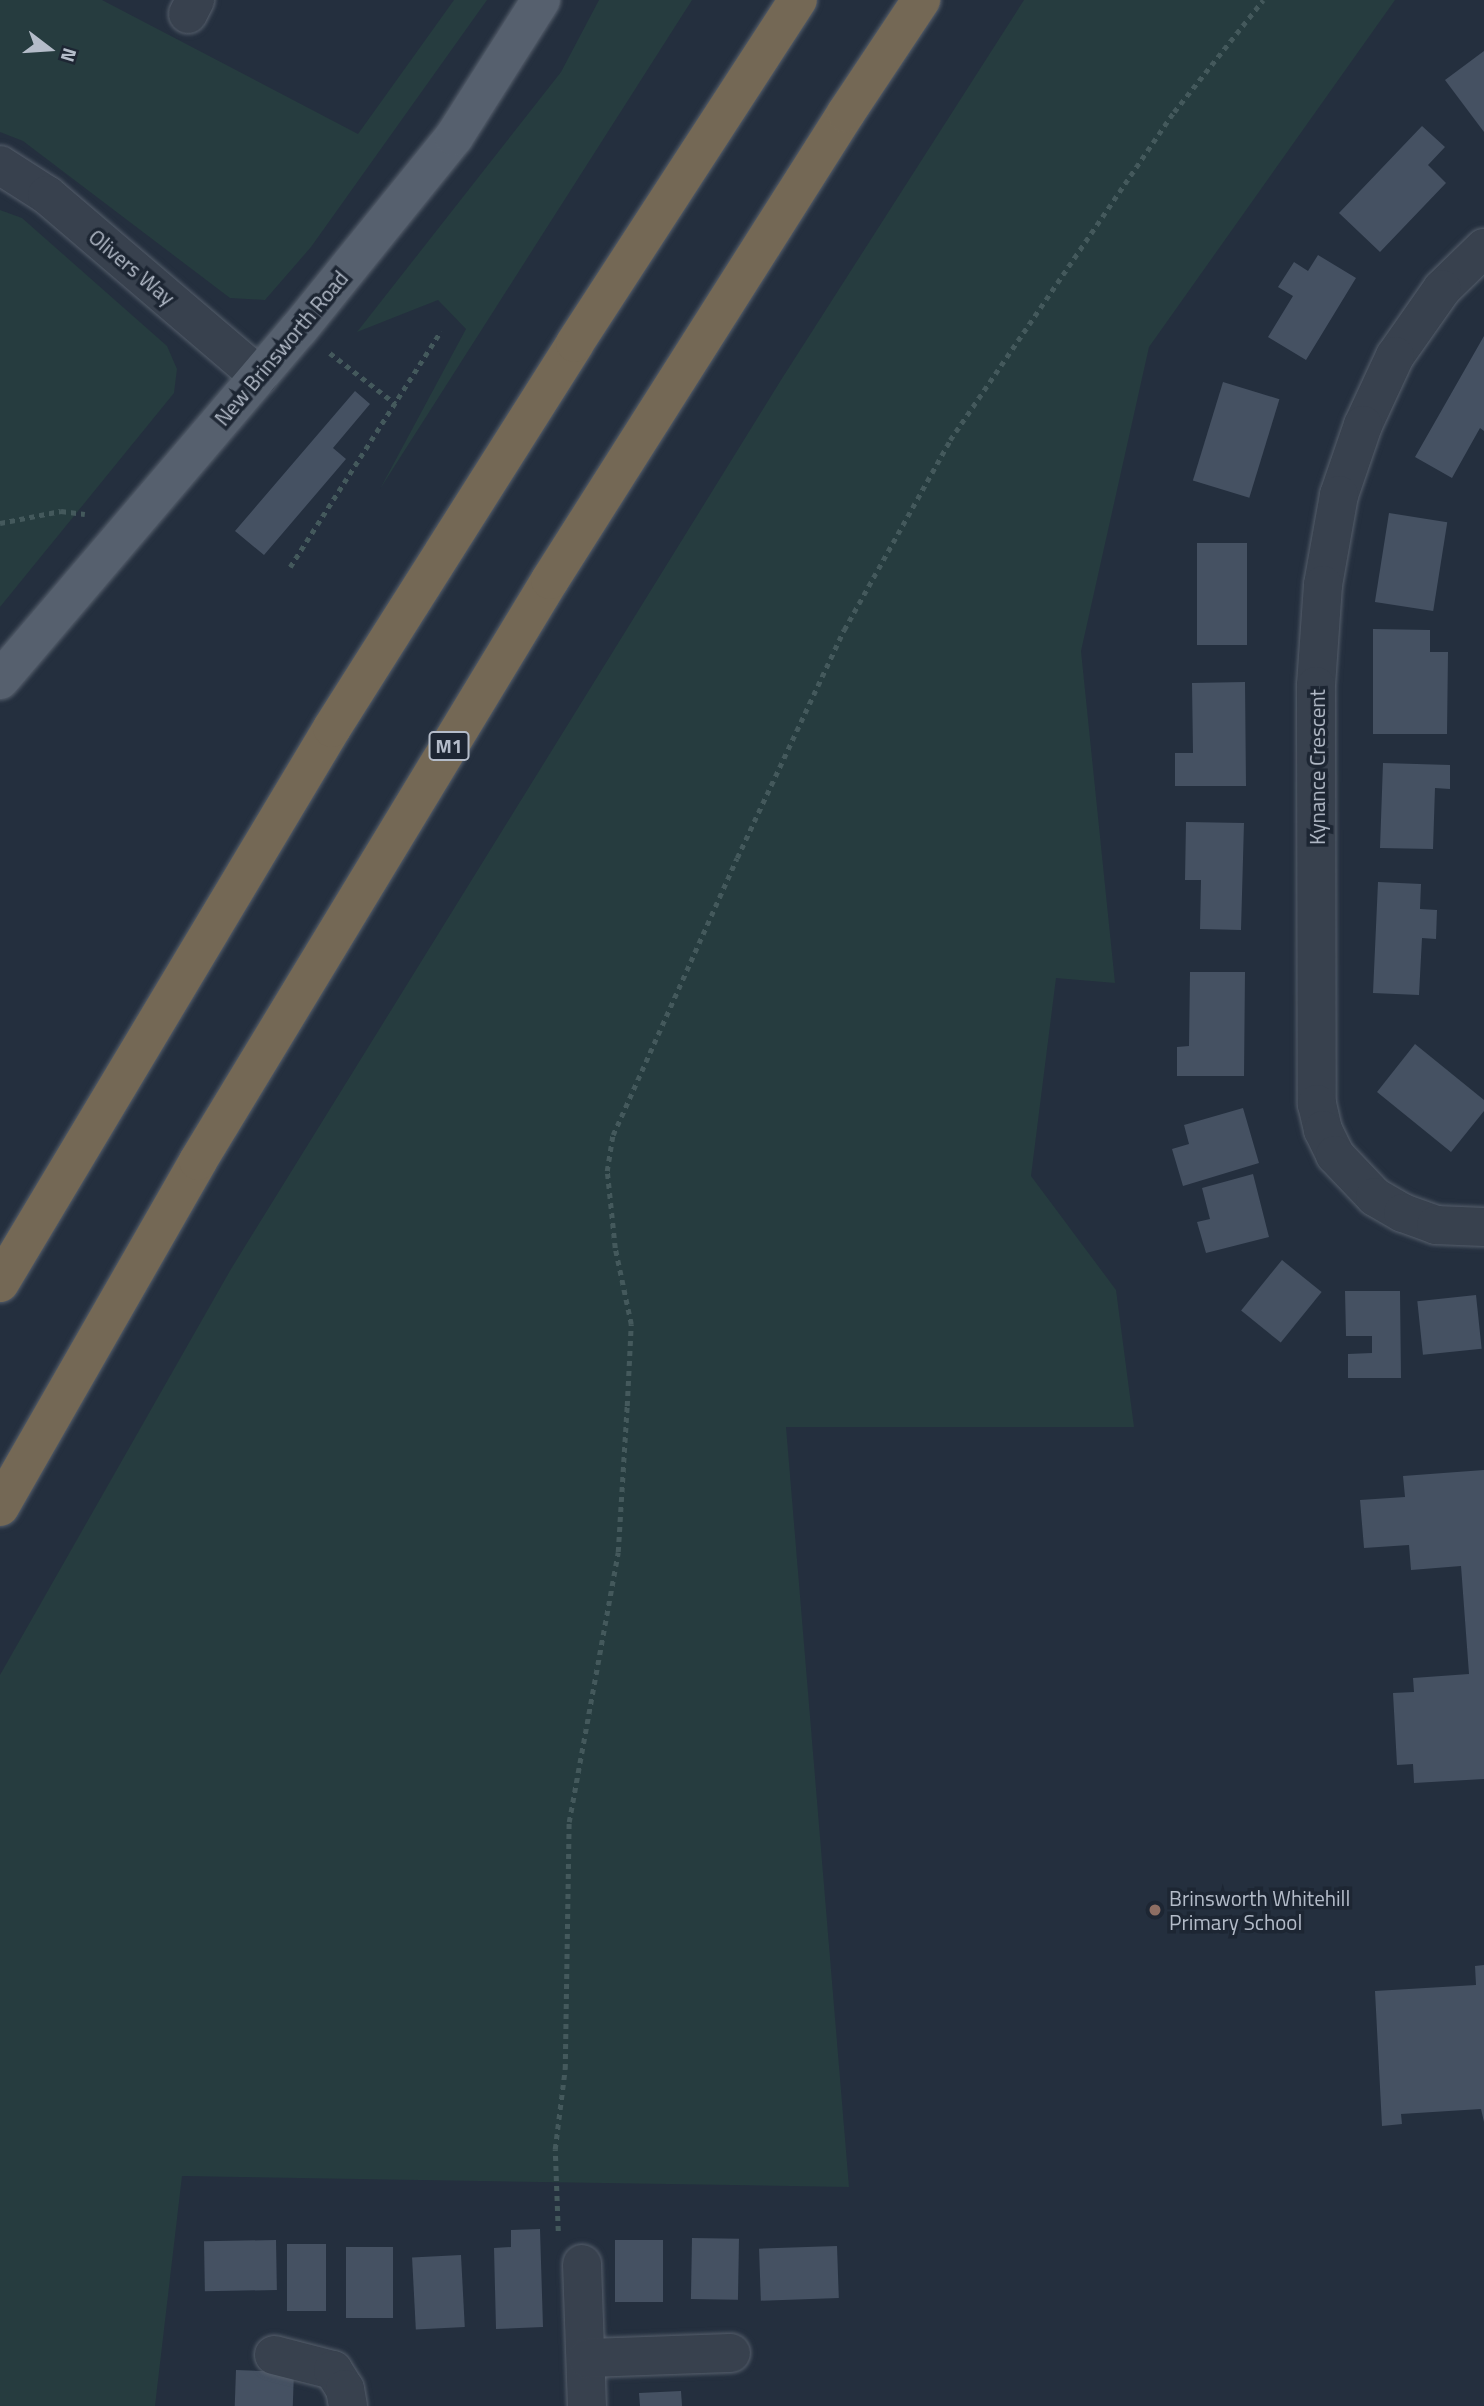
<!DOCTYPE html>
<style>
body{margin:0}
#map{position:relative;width:1484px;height:2406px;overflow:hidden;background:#242f3e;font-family:"Titillium Web",sans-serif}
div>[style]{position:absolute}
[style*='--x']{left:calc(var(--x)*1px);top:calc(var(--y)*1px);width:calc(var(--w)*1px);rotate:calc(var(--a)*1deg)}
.green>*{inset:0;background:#263c3f}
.building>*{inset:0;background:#455162;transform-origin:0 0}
.path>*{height:4.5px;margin-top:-2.25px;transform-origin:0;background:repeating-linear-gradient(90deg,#44595c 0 5px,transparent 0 10px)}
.roads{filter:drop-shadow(0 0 2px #565f6c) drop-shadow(0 0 2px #565f6c)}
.minor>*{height:38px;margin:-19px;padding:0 19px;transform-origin:19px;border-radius:19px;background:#38414e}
.major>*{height:38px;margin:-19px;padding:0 19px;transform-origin:19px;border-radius:19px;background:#56606e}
.highway>*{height:38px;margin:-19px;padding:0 19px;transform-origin:19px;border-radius:19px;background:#746855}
.dots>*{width:19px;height:19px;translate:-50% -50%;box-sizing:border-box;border:4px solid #1d2633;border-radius:50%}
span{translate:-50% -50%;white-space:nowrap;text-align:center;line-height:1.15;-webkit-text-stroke:7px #1d2633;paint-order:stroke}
.shield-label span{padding:2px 5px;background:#1d2633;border:2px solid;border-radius:5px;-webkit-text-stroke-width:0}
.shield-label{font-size:19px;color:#b4bcc9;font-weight:700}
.street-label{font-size:21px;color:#b4bcc9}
.poi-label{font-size:21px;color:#b4bcc9}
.left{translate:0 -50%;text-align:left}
.north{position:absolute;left:14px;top:14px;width:70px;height:70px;-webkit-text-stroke:5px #1d2633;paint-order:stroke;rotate:107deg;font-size:19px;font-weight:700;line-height:28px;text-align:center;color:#b4bcc9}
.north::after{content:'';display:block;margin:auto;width:24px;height:32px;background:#b4bcc9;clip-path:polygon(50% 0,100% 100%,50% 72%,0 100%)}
</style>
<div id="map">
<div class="green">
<div style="clip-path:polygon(0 0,102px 0,358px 134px,454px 0,487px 0,311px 247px,265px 300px,230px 298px,23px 141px,0 132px)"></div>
<div style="clip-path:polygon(599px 0,692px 0,380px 489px,466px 329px,438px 300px,357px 332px,561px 72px)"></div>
<div style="clip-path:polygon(1024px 0,1395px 0,1149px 347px,1081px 651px,1115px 983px,1056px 978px,1031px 1176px,1116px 1290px,1134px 1427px,786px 1427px,849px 2187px,182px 2176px,155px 2406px,0 2406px,0 1675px,231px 1269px,781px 380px)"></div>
<div style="clip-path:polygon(0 210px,22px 218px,167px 346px,177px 369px,174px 393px,0 607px)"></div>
</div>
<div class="building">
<div style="clip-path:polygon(1484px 51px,1484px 132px,1445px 80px)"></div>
<div style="clip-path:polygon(1422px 126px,1445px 147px,1428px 165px,1446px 183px,1380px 252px,1339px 213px)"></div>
<div style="clip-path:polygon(1318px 255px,1356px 278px,1306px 360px,1268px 337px,1293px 296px,1278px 287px,1294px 262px,1308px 271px)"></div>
<div style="clip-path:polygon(1484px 336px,1484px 431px,1480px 428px,1452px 478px,1415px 457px)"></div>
<div style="left:1223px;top:382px;width:59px;height:103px;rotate:17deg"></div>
<div style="clip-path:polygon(355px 391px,370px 404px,333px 448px,346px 459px,264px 555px,235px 531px)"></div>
<div style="left:1389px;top:513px;width:59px;height:90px;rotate:9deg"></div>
<div style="left:1197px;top:543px;width:50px;height:102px"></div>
<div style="clip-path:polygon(1373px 629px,1430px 630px,1430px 652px,1448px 652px,1447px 734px,1373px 734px)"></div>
<div style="clip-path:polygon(1245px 682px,1246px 786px,1175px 786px,1175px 753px,1193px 753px,1192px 683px)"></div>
<div style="clip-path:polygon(1383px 763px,1450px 765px,1450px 789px,1435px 788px,1433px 849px,1380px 848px)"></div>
<div style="clip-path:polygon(1186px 822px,1244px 823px,1241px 930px,1200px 929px,1201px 880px,1185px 880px)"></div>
<div style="clip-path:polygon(1378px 882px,1421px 884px,1420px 909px,1437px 910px,1436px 939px,1422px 938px,1419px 995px,1373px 993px)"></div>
<div style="clip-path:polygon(1190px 972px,1245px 972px,1244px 1076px,1177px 1076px,1177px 1047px,1189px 1046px)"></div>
<div style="clip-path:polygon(1415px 1044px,1484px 1100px,1484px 1111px,1451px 1152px,1377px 1092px)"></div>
<div style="clip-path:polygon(1243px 1108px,1259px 1163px,1183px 1186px,1172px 1149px,1189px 1144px,1184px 1125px)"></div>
<div style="clip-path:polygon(1253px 1174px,1269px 1237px,1206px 1253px,1197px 1222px,1210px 1219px,1202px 1188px)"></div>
<div style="left:1282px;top:1260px;width:51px;height:65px;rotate:39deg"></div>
<div style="clip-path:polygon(1345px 1291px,1400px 1291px,1401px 1378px,1348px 1378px,1348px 1354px,1372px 1353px,1372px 1336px,1346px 1336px)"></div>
<div style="left:1476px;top:1295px;width:54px;height:59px;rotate:84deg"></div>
<div style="clip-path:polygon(1484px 1470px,1484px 1779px,1414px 1783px,1413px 1764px,1397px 1765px,1393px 1693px,1414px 1692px,1413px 1678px,1469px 1674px,1461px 1566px,1411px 1570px,1409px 1545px,1364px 1548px,1360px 1500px,1405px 1497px,1403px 1476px)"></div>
<div style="clip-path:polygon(1484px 1965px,1484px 2122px,1481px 2109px,1401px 2114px,1402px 2124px,1382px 2126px,1375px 1991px,1476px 1985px,1475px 1966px)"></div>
<div style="clip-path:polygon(540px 2229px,543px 2327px,496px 2329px,494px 2248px,511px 2247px,511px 2230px)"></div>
<div style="left:692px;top:2238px;width:47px;height:61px;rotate:1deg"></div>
<div style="left:276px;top:2240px;width:50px;height:72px;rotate:89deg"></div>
<div style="left:663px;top:2240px;width:62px;height:48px;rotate:90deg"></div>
<div style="left:287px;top:2244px;width:39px;height:67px"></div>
<div style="left:837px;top:2246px;width:52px;height:78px;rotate:88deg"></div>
<div style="left:346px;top:2247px;width:47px;height:71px"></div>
<div style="left:461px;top:2255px;width:72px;height:49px;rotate:87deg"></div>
<div style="left:236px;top:2370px;width:58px;height:36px;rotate:2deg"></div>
<div style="clip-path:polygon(681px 2391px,682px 2406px,640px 2406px,639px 2393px)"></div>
</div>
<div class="path">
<div style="--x:330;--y:353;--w:83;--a:37.7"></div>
<div style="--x:0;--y:523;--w:62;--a:-11.1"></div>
<div style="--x:61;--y:511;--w:24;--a:7"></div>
<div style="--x:290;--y:567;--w:280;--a:-57.4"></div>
<div style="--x:558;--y:2231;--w:82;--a:-92.1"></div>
<div style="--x:555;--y:2149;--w:81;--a:-82.9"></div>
<div style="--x:565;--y:2069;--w:247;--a:-89.1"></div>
<div style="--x:569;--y:1822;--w:274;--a:-79.7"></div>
<div style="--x:618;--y:1552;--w:146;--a:-86.5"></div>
<div style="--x:627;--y:1406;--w:82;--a:-87.2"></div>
<div style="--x:631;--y:1324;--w:78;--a:-101.9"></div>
<div style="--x:615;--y:1248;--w:77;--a:-95.9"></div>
<div style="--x:607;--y:1171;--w:36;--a:-81"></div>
<div style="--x:613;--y:1135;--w:303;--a:-65.9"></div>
<div style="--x:737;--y:858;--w:252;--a:-64.9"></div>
<div style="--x:844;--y:630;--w:218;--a:-60.8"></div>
<div style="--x:950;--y:440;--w:397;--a:-55.7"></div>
<div style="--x:1174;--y:112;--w:143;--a:-51.5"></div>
</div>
<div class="roads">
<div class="minor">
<div style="--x:188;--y:14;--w:16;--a:-63"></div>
<div style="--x:0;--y:165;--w:56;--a:32.6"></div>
<div style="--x:47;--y:195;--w:279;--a:40.5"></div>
<div style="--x:1484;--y:248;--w:59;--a:135.7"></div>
<div style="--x:1442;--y:289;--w:82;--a:125"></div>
<div style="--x:1395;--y:356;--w:76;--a:114.9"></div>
<div style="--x:1363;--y:425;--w:74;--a:108.9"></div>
<div style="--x:1339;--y:495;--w:91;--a:100.1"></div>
<div style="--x:1323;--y:585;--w:101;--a:94"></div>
<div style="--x:1316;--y:686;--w:418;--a:89.9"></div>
<div style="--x:1317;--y:1104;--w:27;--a:77"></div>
<div style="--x:1323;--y:1130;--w:28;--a:64"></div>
<div style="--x:1335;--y:1155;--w:58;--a:46.4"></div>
<div style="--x:1375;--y:1197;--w:32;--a:30"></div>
<div style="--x:1403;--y:1213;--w:35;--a:20"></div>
<div style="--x:1436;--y:1225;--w:48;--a:2.4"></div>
<div style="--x:582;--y:2264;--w:142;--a:88"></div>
<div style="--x:274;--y:2355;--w:61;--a:14.3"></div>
<div style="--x:333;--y:2370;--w:22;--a:58"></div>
<div style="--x:345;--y:2389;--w:17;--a:80"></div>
<div style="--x:587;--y:2358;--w:144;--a:-2"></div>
</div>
<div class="major">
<div style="--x:0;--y:680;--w:461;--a:-49.6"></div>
<div style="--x:299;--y:329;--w:247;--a:-51.1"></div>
<div style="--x:454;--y:137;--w:162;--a:-57.6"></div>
</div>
<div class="highway">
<div style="--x:0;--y:1283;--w:647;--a:-59.11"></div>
<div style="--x:332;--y:728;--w:455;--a:-57.7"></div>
<div style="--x:575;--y:343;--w:409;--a:-57"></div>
<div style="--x:0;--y:1507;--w:399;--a:-60.2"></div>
<div style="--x:198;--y:1161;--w:679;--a:-58.79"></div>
<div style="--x:550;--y:580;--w:553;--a:-57.63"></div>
<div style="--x:846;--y:113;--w:136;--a:-56.4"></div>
</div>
</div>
<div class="dots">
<div style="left:1155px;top:1910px;background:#8d6e63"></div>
</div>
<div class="shield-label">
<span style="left:449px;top:746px">M1</span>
</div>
<div class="street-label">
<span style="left:132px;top:267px;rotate:40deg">Olivers Way</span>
<span style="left:281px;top:348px;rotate:-50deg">New Brinsworth Road</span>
<span style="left:1317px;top:767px;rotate:-90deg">Kynance Crescent</span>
</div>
<div class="poi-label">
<span class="left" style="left:1169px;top:1910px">Brinsworth Whitehill<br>Primary School</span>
</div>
<div class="north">N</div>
</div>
